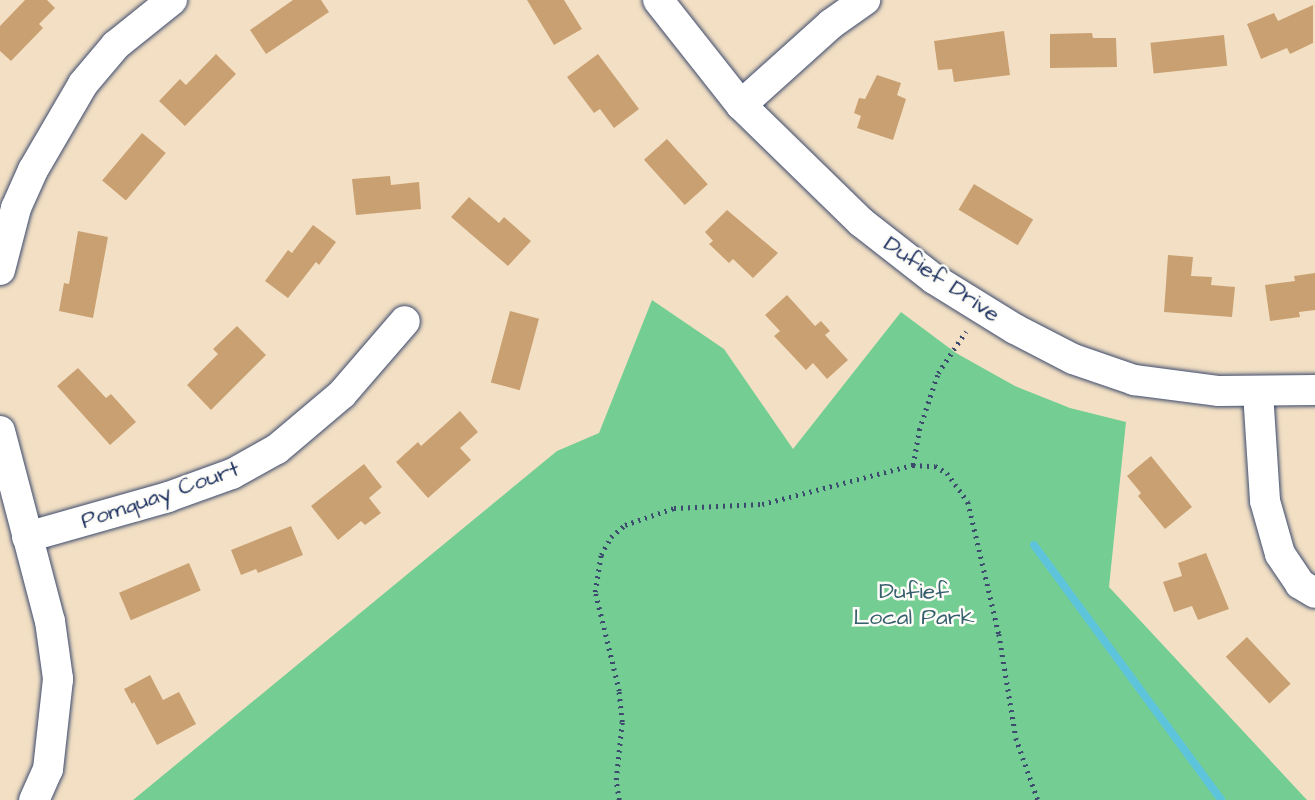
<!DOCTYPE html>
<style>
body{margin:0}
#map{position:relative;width:1315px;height:800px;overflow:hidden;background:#f3e0c4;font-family:"Architects Daughter",sans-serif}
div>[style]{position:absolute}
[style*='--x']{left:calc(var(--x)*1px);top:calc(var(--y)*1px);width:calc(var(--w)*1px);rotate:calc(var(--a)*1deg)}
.green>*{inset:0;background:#74ce94}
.stream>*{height:8px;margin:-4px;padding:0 4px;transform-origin:4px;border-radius:4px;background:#5ec4db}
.building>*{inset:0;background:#c9a072;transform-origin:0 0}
.path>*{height:4.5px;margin-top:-2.25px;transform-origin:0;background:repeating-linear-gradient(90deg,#3b4a6d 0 2px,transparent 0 7px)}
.roads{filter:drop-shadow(0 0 2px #3b4a6d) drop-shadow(0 0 2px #3b4a6d)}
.street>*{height:30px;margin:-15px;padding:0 15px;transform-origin:15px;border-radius:15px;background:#fff}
span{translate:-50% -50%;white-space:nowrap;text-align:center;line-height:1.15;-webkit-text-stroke:5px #fdfcf7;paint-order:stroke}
.street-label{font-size:23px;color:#1b2f5e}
.park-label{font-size:23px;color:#365f6e}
</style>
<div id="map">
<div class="green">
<div style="clip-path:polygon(652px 300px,724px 349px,793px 449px,901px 312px,956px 353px,1015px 386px,1070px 408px,1126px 422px,1109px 587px,1307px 800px,133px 800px,557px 451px,599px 433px)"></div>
</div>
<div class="stream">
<div style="--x:1034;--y:545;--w:316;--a:53.7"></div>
</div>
<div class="building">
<div style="clip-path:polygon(25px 0,47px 0,55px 8px,39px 24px,43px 28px,11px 61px,0 51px,0 26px)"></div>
<div style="clip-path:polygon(293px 0,321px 0,329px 12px,266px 54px,250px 30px)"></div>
<div style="clip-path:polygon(527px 0,564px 0,582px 29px,554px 45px)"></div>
<div style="clip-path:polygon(1313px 5px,1313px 43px,1290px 54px,1287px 48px,1261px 59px,1247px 24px,1274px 13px,1278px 21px)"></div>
<div style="clip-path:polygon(1004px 31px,1010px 75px,954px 82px,952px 69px,938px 70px,934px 41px)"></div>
<div style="clip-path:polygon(1092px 33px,1093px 38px,1116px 38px,1117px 67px,1050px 68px,1050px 34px)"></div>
<div style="left:1224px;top:35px;width:31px;height:74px;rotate:84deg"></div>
<div style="clip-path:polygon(216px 54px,236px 74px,185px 126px,159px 101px,180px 79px,186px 85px)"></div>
<div style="clip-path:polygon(598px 54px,639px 109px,614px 128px,600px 109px,594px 113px,567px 77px)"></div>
<div style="clip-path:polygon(877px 75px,901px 83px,897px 95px,906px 99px,893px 140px,857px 128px,861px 116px,854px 113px,859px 98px,865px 99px)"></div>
<div style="left:142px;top:133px;width:31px;height:62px;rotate:40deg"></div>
<div style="left:667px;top:139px;width:61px;height:31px;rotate:48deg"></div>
<div style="clip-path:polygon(390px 176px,391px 185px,419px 182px,421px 209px,356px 215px,352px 179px)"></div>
<div style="left:974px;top:184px;width:69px;height:30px;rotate:31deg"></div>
<div style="clip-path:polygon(469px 197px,499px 223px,504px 217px,531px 241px,508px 266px,451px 217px)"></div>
<div style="clip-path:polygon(727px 210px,778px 253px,753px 278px,733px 259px,729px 263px,709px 244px,713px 241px,705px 232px)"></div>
<div style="clip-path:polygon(313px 225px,336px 242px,319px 265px,316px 262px,288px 298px,265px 281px,288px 250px,292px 253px)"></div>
<div style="clip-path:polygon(78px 231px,108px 237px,93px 318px,59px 311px,64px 283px,69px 284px)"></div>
<div style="clip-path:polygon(1168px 255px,1193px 257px,1191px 276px,1212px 277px,1211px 285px,1235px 287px,1232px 317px,1164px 312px)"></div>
<div style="clip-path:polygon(1315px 273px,1315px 310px,1299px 312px,1300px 317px,1270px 321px,1265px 285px,1295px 281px,1294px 276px)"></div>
<div style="clip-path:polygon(787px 295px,815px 326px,821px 321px,830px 331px,825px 335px,848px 360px,827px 379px,813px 363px,806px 370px,774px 336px,780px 331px,765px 315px)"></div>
<div style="left:510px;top:311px;width:30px;height:74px;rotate:15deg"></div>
<div style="clip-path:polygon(237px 326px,266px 355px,211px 410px,187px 385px,218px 354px,213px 349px)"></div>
<div style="clip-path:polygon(78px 368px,106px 398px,111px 394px,136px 422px,110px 445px,57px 386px)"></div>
<div style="clip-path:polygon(460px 411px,478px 432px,460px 448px,471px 460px,428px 498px,396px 462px,418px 442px,421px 446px)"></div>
<div style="clip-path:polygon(1151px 456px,1192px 507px,1165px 529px,1138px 496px,1141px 493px,1127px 476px)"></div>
<div style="clip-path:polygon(364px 464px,382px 487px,369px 498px,381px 513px,365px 525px,361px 521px,338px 540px,311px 506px)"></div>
<div style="clip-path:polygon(291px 526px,303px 555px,258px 573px,256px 569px,241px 575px,231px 550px)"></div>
<div style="clip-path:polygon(1206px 553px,1229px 609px,1198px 620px,1192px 606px,1174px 612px,1163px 582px,1182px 576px,1178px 563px)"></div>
<div style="left:189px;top:563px;width:30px;height:76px;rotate:67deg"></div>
<div style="left:1247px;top:637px;width:64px;height:29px;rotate:47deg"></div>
<div style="clip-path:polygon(150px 675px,163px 700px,179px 692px,196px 724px,157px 745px,134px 702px,132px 704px,124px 689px)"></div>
</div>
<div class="path">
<div style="--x:913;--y:465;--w:36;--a:-80"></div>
<div style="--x:919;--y:430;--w:60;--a:-71.6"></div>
<div style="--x:938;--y:373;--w:50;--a:-56.3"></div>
<div style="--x:619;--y:800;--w:20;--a:-99"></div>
<div style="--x:616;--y:780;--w:58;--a:-84.1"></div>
<div style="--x:622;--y:722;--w:31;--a:-96"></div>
<div style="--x:619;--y:691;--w:102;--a:-103.6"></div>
<div style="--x:595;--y:592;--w:37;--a:-81"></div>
<div style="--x:601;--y:555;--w:21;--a:-61"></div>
<div style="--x:611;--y:537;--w:18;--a:-41"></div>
<div style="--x:625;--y:525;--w:52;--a:-19.1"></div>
<div style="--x:674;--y:508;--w:88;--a:-2.6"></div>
<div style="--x:762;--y:504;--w:156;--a:-14.5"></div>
<div style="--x:913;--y:465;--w:22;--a:3"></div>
<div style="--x:935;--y:466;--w:14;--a:30"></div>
<div style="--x:947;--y:473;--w:36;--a:54"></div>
<div style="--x:968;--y:502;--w:136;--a:76.8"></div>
<div style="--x:999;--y:634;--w:105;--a:80.7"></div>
<div style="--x:1016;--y:738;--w:66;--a:70.5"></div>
</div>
<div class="roads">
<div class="street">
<div style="--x:658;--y:0;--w:134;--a:51.7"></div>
<div style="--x:741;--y:105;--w:168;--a:44.3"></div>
<div style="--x:861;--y:222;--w:93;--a:38"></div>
<div style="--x:934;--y:279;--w:95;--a:31.7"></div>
<div style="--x:1015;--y:329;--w:65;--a:27.3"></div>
<div style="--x:1073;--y:359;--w:65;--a:19"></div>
<div style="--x:1134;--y:380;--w:86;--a:7.4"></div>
<div style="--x:1219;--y:391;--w:96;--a:-0.6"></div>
<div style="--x:741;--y:105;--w:121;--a:-42"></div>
<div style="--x:831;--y:24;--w:42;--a:-35.2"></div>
<div style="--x:0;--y:270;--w:64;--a:-75.5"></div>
<div style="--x:16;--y:208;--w:42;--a:-65.9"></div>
<div style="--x:33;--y:170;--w:99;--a:-59.8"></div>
<div style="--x:83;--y:84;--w:51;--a:-49.8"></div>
<div style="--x:116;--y:45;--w:72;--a:-38.8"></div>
<div style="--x:1258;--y:392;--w:109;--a:86.3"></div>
<div style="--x:1265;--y:501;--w:55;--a:74.2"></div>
<div style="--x:1280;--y:554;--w:36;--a:56"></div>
<div style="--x:1300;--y:584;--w:17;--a:31"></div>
<div style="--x:0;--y:431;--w:196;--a:75.3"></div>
<div style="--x:50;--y:621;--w:59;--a:82.1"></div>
<div style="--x:58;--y:679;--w:91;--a:96.3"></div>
<div style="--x:48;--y:769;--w:34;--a:114"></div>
<div style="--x:27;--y:537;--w:147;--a:-15.8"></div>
<div style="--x:168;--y:497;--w:68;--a:-19.8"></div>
<div style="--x:232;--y:474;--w:51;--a:-29.1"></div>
<div style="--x:277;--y:449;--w:85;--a:-40.2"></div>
<div style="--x:342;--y:394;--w:96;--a:-49.2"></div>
</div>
</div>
<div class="street-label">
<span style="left:942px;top:279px;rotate:34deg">Dufief Drive</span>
<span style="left:160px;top:495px;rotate:-19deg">Pomquay Court</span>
</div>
<div class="park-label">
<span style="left:914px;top:604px">Dufief<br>Local Park</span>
</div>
</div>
